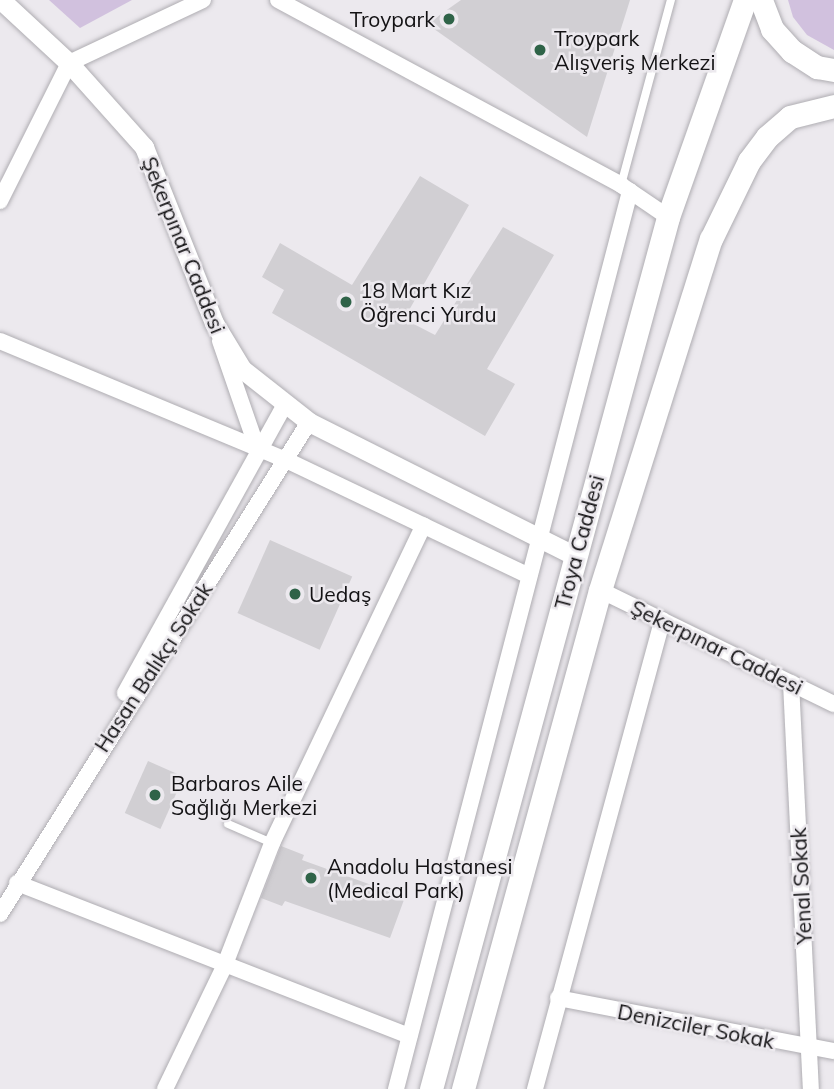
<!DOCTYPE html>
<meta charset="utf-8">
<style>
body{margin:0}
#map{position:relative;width:834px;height:1089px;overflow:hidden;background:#ece9ee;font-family:Mulish,sans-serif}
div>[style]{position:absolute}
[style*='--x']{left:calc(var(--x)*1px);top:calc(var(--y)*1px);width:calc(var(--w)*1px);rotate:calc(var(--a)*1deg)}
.green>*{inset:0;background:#d1c1de}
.building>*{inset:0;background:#d1cfd3;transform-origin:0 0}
.roads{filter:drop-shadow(0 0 2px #afadb2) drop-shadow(0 0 2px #afadb2)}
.service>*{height:8px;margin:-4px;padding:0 4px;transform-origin:4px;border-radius:4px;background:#fff}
.minor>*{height:16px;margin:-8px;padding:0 8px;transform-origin:8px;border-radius:8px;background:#fff}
.tertiary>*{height:19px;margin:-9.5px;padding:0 9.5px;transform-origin:9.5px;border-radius:9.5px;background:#fff}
.secondary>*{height:23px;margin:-11.5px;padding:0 11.5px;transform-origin:11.5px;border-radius:11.5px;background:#fff}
.dots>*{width:19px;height:19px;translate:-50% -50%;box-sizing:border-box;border:4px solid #ece9ee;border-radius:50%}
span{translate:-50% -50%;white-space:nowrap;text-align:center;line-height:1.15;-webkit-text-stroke:5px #ece9ee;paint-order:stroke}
.poi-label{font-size:21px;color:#131214}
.right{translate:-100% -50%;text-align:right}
.left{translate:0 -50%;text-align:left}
.street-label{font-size:21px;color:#131214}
</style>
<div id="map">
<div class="green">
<div style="clip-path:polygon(49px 0,132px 0,80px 28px)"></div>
<div style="clip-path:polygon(788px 0,834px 0,834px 50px,807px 35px,793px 17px)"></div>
</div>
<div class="building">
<div style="clip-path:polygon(461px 0,630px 0,587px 137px,427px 24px)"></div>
<div style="clip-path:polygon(420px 176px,469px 205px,404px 319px,435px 335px,503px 227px,554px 255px,487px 369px,515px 384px,485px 436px,272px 313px,284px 290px,262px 277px,280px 243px,352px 285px)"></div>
<div style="left:270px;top:540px;width:90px;height:80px;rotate:24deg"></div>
<div style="left:148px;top:761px;width:39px;height:57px;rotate:24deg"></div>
<div style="clip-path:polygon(281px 846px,304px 855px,302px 860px,405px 897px,390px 938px,285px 901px,282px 906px,261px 898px)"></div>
</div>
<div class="roads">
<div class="service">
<div style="--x:621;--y:185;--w:192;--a:-74.9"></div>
<div style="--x:228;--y:824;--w:48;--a:23.4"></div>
</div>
<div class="minor">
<div style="--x:278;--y:0;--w:390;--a:28.3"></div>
<div style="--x:621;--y:185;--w:57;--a:34.2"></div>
<div style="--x:0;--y:201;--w:154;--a:-63.4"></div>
<div style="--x:69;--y:63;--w:148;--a:-25.2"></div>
<div style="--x:0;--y:341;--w:310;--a:22.6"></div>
<div style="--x:286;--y:460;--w:269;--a:25.5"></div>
<div style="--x:220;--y:341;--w:116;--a:70.9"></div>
<div style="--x:600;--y:590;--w:260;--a:26"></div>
<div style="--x:791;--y:683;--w:406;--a:87.2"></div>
<div style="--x:125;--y:693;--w:330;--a:-61"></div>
<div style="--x:17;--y:883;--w:421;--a:21.3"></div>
<div style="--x:0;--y:914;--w:581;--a:-57.87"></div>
<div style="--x:558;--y:998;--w:281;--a:10.9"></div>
<div style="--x:165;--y:1089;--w:136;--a:-64.2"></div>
<div style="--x:224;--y:967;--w:133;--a:-68.8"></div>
<div style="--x:272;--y:843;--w:352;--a:-64.5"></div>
<div style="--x:396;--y:1089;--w:928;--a:-75.39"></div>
<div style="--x:535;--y:1089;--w:486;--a:-74.8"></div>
</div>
<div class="tertiary">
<div style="--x:1;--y:0;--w:93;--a:42.8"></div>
<div style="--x:69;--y:63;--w:113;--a:48.2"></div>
<div style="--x:144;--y:147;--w:189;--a:68.3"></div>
<div style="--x:214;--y:323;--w:54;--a:58.7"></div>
<div style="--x:242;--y:369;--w:85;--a:38.3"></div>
<div style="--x:309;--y:422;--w:298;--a:26.7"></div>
</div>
<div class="secondary">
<div style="--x:761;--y:0;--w:31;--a:69"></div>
<div style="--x:772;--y:29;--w:30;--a:48"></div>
<div style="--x:792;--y:51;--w:30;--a:33"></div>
<div style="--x:817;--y:67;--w:17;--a:10"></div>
<div style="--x:431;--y:1089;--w:904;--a:-74.79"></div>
<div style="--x:668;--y:217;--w:230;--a:-70.5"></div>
<div style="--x:463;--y:1089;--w:517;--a:-74.65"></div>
<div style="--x:600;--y:590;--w:368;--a:-72.5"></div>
<div style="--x:711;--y:239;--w:87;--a:-64"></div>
<div style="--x:749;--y:161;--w:30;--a:-53"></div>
<div style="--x:767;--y:137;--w:30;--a:-41"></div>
<div style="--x:790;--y:117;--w:45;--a:-14"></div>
</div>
</div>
<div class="dots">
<div style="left:449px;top:19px;background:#2f6348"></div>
<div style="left:540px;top:50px;background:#2f6348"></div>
<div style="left:346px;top:302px;background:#2f6348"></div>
<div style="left:295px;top:594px;background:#2f6348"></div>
<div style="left:155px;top:795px;background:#2f6348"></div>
<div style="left:311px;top:878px;background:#2f6348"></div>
</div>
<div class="poi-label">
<span class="right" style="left:435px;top:19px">Troypark</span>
<span class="left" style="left:554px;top:50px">Troypark<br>Alışveriş Merkezi</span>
<span class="left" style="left:360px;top:302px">18 Mart Kız<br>Öğrenci Yurdu</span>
<span class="left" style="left:309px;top:594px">Uedaş</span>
<span class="left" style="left:171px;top:795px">Barbaros Aile<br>Sağlığı Merkezi</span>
<span class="left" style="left:327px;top:878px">Anadolu Hastanesi<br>(Medical Park)</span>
</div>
<div class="street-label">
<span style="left:184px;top:245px;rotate:68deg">Şekerpınar Caddesi</span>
<span style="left:579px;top:542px;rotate:-75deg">Troya Caddesi</span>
<span style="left:717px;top:647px;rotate:26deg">Şekerpınar Caddesi</span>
<span style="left:153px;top:667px;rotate:-57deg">Hasan Balıkçı Sokak</span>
<span style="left:801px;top:886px;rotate:-93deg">Yenal Sokak</span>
<span style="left:696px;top:1026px;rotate:11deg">Denizciler Sokak</span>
</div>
</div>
